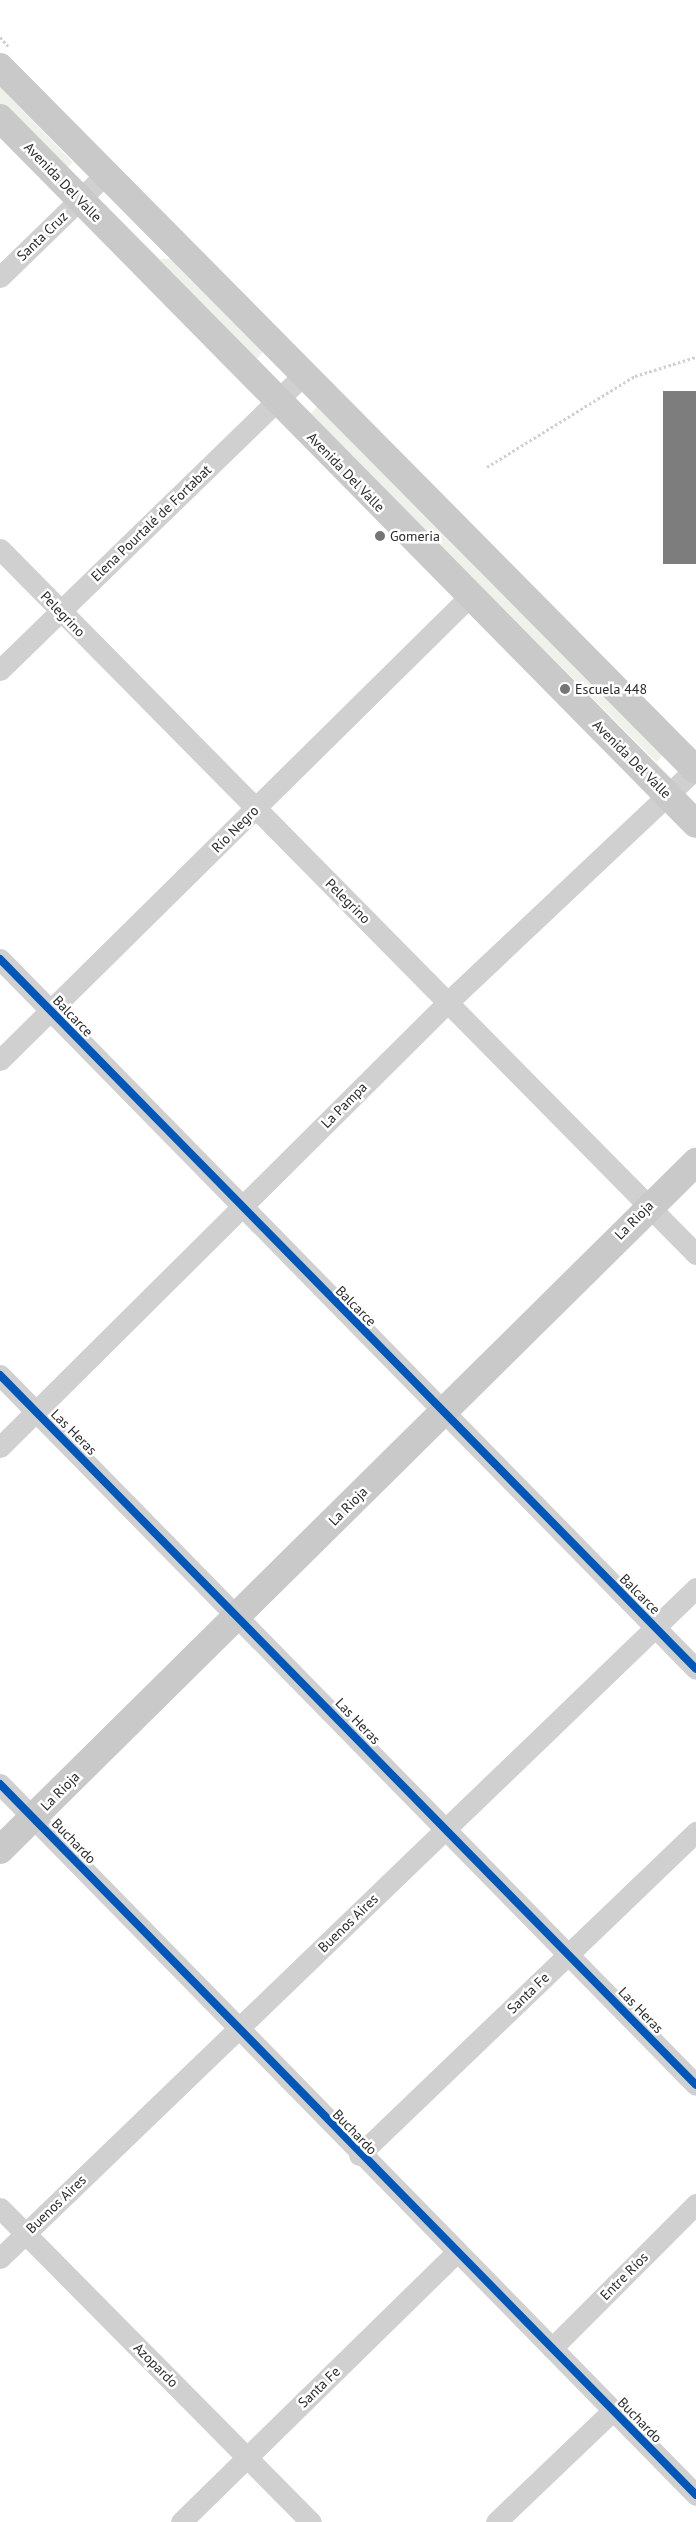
<!DOCTYPE html>
<meta charset="utf-8">
<style>
body{margin:0}
#map{position:relative;width:696px;height:2522px;overflow:hidden;background:#fff;font-family:"PT Sans",sans-serif}
div>[style]{position:absolute}
[style*='--x']{left:calc(var(--x)*1px);top:calc(var(--y)*1px);width:calc(var(--w)*1px);rotate:calc(var(--a)*1deg)}
.green>*{inset:0;background:#eff2ea;transform-origin:0 0}
.building>*{inset:0;background:#7d7d7d;transform-origin:0 0}
.path>*{height:3px;margin-top:-1.5px;transform-origin:0;background:repeating-linear-gradient(90deg,#d0d0d0 0 2.5px,transparent 0 5px)}
.street>*{height:21px;margin:-10.5px;padding:0 10.5px;transform-origin:10.5px;border-radius:10.5px;background:#d0d0d0}
.secondary>*{height:28px;margin:-14px;padding:0 14px;transform-origin:14px;border-radius:14px;background:#c9c9c9}
.cycleway>*{height:8px;margin:-4px;padding:0 4px;transform-origin:4px;border-radius:4px;background:#0057b8}
.dots>*{width:14px;height:14px;translate:-50% -50%;box-sizing:border-box;border:2px solid #fff;border-radius:50%}
span{translate:-50% -50%;white-space:nowrap;text-align:center;line-height:1.15;-webkit-text-stroke:5px #fff;paint-order:stroke}
.street-label{font-size:14px;color:#2b2b2b}
.poi-label{font-size:14px;color:#2b2b2b}
.left{translate:0 -50%;text-align:left}
</style>
<div id="map">
<div class="green">
<div style="left:0;top:87px;width:105px;height:14px;rotate:46deg"></div>
<div style="clip-path:polygon(112px 211px,160px 259px,172px 259px,263px 352px,256px 360px)"></div>
<div style="left:317px;top:407px;width:491px;height:11px;rotate:45deg"></div>
</div>
<div class="building">
<div style="left:663px;top:391px;width:33px;height:173px"></div>
</div>
<div class="path">
<div style="--x:0;--y:37;--w:12;--a:48"></div>
<div style="--x:487;--y:467;--w:174;--a:-31.6"></div>
<div style="--x:635;--y:376;--w:64;--a:-17.3"></div>
</div>
<div class="street">
<div style="--x:0;--y:277;--w:148;--a:-44.2"></div>
<div style="--x:0;--y:549;--w:991;--a:45.37"></div>
<div style="--x:0;--y:670;--w:421;--a:-44.2"></div>
<div style="--x:0;--y:959;--w:994;--a:45.57"></div>
<div style="--x:0;--y:1060;--w:659;--a:-44.63"></div>
<div style="--x:0;--y:1375;--w:994;--a:45.57"></div>
<div style="--x:0;--y:1447;--w:633;--a:-44.81"></div>
<div style="--x:449;--y:1001;--w:338;--a:-43.3"></div>
<div style="--x:0;--y:1784;--w:995;--a:45.61"></div>
<div style="--x:359;--y:2155;--w:467;--a:-43.8"></div>
<div style="--x:0;--y:2208;--w:442;--a:45.3"></div>
<div style="--x:0;--y:2258;--w:966;--a:-43.91"></div>
<div style="--x:552;--y:2348;--w:204;--a:-45"></div>
<div style="--x:181;--y:2522;--w:386;--a:-44.4"></div>
<div style="--x:496;--y:2522;--w:162;--a:-43.7"></div>
</div>
<div class="secondary">
<div style="--x:0;--y:67;--w:989;--a:45.29"></div>
<div style="--x:0;--y:118;--w:991;--a:45.41"></div>
<div style="--x:0;--y:1850;--w:979;--a:-44.67"></div>
</div>
<div class="cycleway">
<div style="--x:0;--y:959;--w:994;--a:45.57"></div>
<div style="--x:0;--y:1375;--w:994;--a:45.57"></div>
<div style="--x:0;--y:1784;--w:995;--a:45.61"></div>
</div>
<div class="dots">
<div style="left:380px;top:536px;background:#757575"></div>
<div style="left:565px;top:689px;background:#757575"></div>
</div>
<div class="street-label">
<span style="left:63px;top:182px;rotate:46deg">Avenida Del Valle</span>
<span style="left:42px;top:236px;rotate:-44deg">Santa Cruz</span>
<span style="left:346px;top:472px;rotate:46deg">Avenida Del Valle</span>
<span style="left:151px;top:523px;rotate:-44deg">Elena Pourtalé de Fortabat</span>
<span style="left:63px;top:614px;rotate:46deg">Pelegrino</span>
<span style="left:632px;top:759px;rotate:45deg">Avenida Del Valle</span>
<span style="left:235px;top:829px;rotate:-45deg">Río Negro</span>
<span style="left:348px;top:901px;rotate:45deg">Pelegrino</span>
<span style="left:73px;top:1016px;rotate:46deg">Balcarce</span>
<span style="left:344px;top:1105px;rotate:-45deg">La Pampa</span>
<span style="left:634px;top:1220px;rotate:-45deg">La Rioja</span>
<span style="left:356px;top:1306px;rotate:45deg">Balcarce</span>
<span style="left:74px;top:1432px;rotate:45deg">Las Heras</span>
<span style="left:348px;top:1506px;rotate:-45deg">La Rioja</span>
<span style="left:640px;top:1594px;rotate:45deg">Balcarce</span>
<span style="left:358px;top:1721px;rotate:46deg">Las Heras</span>
<span style="left:60px;top:1791px;rotate:-45deg">La Rioja</span>
<span style="left:74px;top:1841px;rotate:46deg">Buchardo</span>
<span style="left:348px;top:1923px;rotate:-44deg">Buenos Aires</span>
<span style="left:528px;top:1993px;rotate:-44deg">Santa Fe</span>
<span style="left:641px;top:2010px;rotate:46deg">Las Heras</span>
<span style="left:355px;top:2132px;rotate:46deg">Buchardo</span>
<span style="left:56px;top:2204px;rotate:-44deg">Buenos Aires</span>
<span style="left:624px;top:2276px;rotate:-45deg">Entre Ríos</span>
<span style="left:156px;top:2365px;rotate:45deg">Azopardo</span>
<span style="left:319px;top:2387px;rotate:-44deg">Santa Fe</span>
<span style="left:640px;top:2420px;rotate:46deg">Buchardo</span>
</div>
<div class="poi-label">
<span class="left" style="left:390px;top:536px">Gomeria</span>
<span class="left" style="left:575px;top:689px">Escuela 448</span>
</div>
</div>
